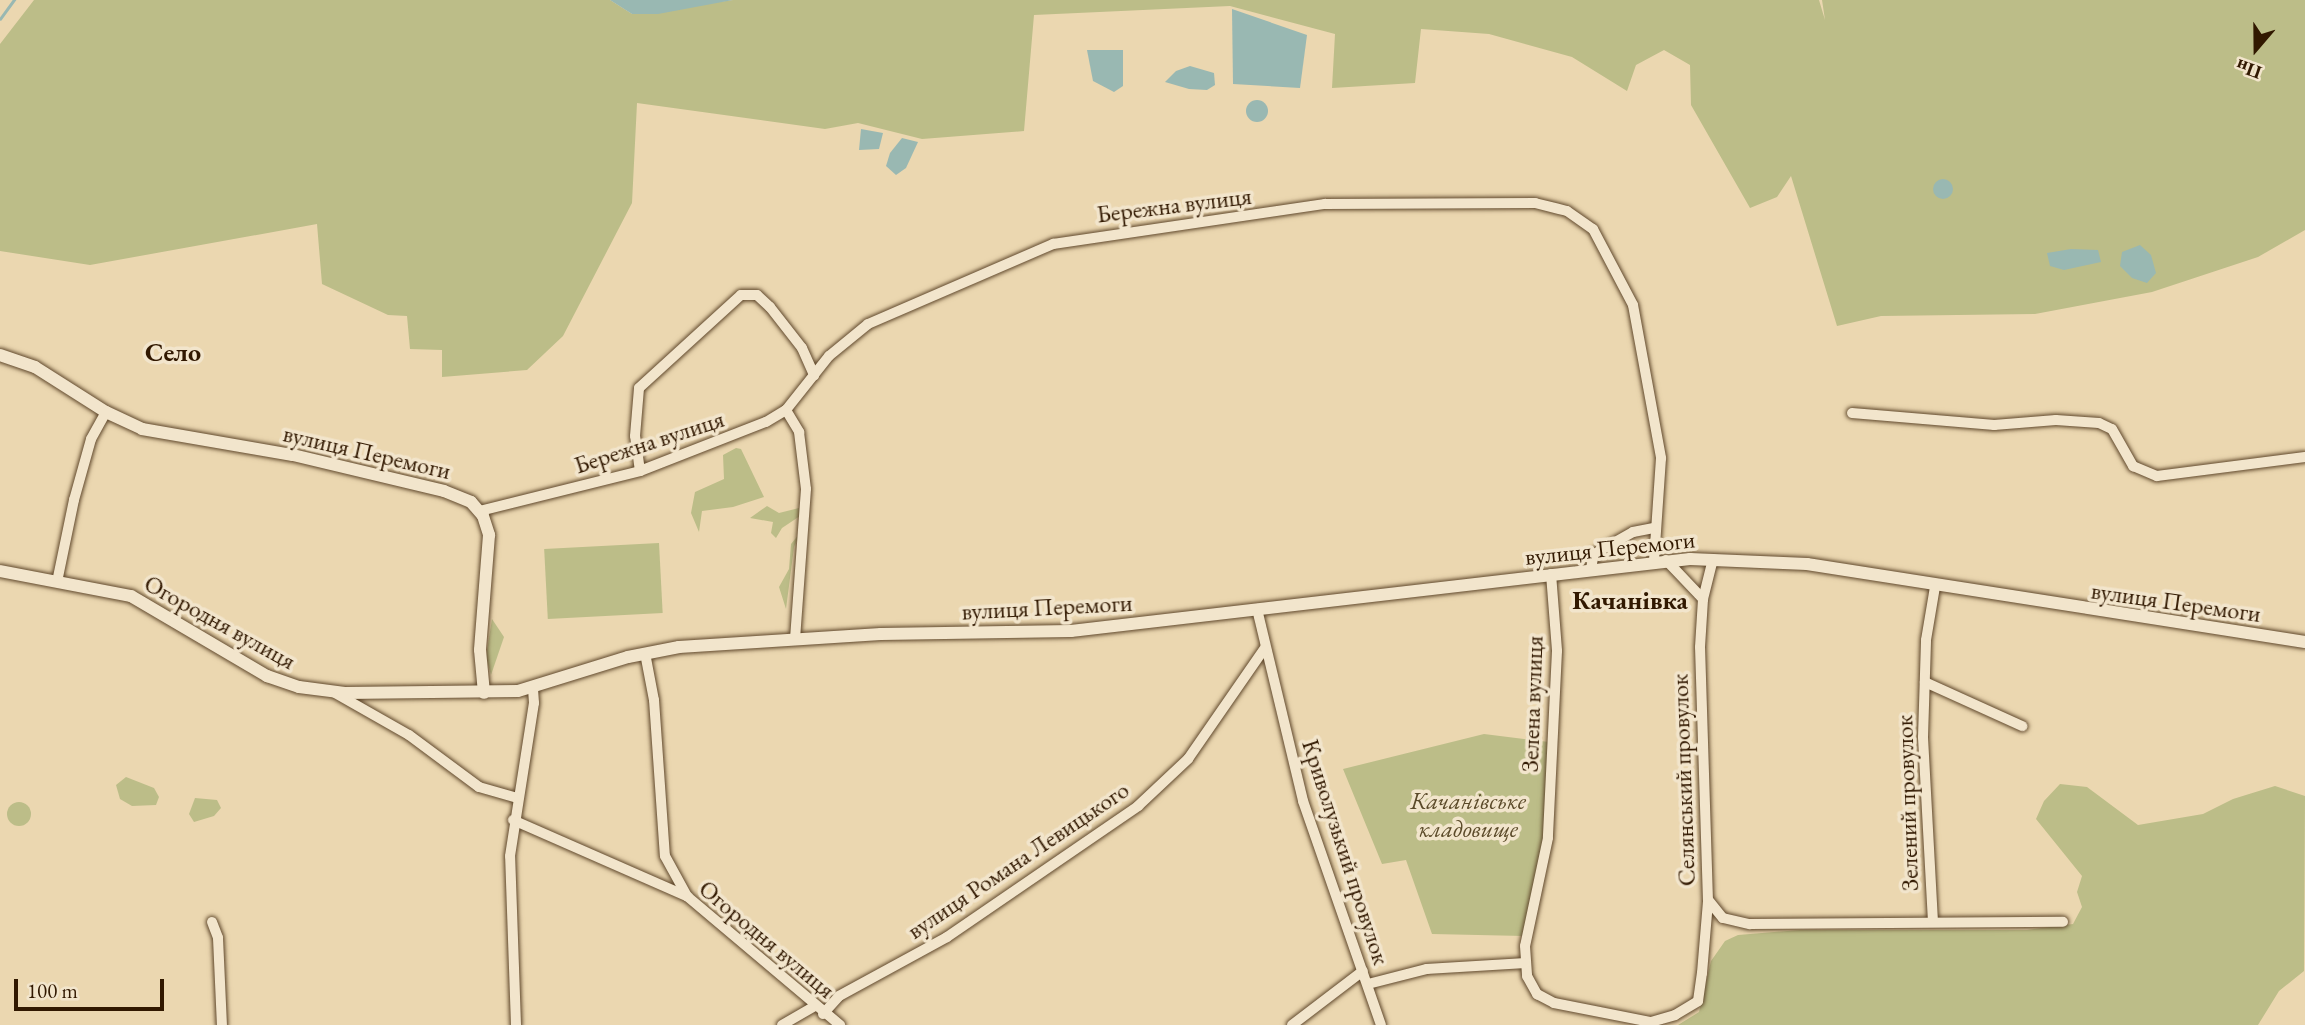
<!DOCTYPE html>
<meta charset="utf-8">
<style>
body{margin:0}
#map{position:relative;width:2305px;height:1025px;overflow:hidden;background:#ebd7b0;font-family:"EB Garamond",serif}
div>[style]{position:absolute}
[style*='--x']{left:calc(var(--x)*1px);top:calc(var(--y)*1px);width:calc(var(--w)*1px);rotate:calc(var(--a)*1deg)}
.green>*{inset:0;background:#bcbd88;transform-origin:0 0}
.round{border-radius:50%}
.water>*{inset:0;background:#99b8b2}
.stream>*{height:2.5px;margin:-1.25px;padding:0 1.25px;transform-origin:1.25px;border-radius:1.25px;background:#99b8b2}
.roads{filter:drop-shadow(0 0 2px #60482c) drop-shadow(0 0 2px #60482c)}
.minor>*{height:10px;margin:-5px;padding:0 5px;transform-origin:5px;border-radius:5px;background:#f2e5cc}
.tertiary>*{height:12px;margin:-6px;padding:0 6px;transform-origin:6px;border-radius:6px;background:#f2e5cc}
span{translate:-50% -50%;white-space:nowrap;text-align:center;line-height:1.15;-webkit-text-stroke:7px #f2e5cc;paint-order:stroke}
.street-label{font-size:24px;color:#311800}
.park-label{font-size:24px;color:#5b4a29;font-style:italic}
.neighbourhood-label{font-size:26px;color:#311800;font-weight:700}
.north{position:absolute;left:2221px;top:14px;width:70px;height:70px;-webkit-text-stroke:5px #f2e5cc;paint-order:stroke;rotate:200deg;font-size:19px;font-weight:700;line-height:28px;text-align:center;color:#311800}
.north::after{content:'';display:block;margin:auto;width:24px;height:32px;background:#311800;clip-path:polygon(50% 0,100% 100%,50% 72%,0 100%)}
.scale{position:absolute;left:14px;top:979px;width:150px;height:32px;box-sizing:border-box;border:4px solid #311800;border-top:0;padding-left:9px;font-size:21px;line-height:24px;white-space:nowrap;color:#311800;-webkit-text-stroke:5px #f2e5cc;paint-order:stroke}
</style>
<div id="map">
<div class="green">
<div style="clip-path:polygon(34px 0,610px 0,632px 14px,733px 0,1819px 0,1825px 20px,1822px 0,2305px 0,2305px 230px,2258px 257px,2152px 292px,2035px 314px,1881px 316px,1837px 326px,1791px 176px,1777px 197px,1750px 208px,1691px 105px,1690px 65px,1664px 50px,1636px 65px,1627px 91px,1572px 57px,1489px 34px,1421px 29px,1415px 83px,1332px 88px,1335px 34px,1230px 6px,1034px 15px,1024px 131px,922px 139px,858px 123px,825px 129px,637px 103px,632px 203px,563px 336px,527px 370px,442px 377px,442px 350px,410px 349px,407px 316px,388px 315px,322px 284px,317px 224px,90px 265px,0 251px,0 44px)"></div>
<div style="clip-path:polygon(736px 448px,741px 449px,764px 497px,733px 507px,702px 511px,699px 532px,691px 513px,695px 492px,724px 479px,723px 455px)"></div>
<div style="clip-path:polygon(767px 506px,779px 513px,799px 508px,800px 516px,782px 528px,776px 538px,771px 533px,773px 522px,750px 518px)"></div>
<div style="clip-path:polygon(800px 533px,794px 547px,786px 609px,779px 587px,789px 569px,791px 544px)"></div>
<div style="left:659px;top:543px;width:70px;height:115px;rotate:87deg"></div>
<div style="clip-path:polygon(492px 619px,504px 637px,491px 675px,486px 657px)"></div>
<div style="clip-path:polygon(1484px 734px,1549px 742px,1544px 845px,1524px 936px,1432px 934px,1406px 860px,1382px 864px,1343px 769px)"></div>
<div style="clip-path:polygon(126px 777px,154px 788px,159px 797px,156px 805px,132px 806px,120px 799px,116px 785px)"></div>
<div style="clip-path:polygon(2060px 784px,2087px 787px,2138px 825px,2203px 814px,2233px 799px,2275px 786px,2305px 796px,2304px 971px,2279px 991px,2258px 1025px,1678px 1025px,1699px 1012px,1711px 961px,1725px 941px,1738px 935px,1800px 930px,2027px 930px,2073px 924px,2082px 907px,2077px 892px,2082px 876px,2036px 819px,2044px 801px)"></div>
<div style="clip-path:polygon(195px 798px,217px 800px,221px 808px,214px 816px,194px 822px,189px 814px)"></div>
<div class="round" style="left:7px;top:802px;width:24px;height:24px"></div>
</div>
<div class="water">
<div style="clip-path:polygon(610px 0,733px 0,658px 14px,632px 14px)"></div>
<div style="clip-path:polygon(1232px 9px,1307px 35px,1300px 88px,1233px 84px)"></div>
<div style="clip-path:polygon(1087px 50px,1123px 50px,1123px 86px,1114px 92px,1093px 81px)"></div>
<div style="clip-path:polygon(1190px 66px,1214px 73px,1215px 85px,1207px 90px,1189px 89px,1165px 82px,1176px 71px)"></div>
<div class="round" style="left:1246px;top:100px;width:22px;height:22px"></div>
<div style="clip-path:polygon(861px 129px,883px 133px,879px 149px,859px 150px)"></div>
<div style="clip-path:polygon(902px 138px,918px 142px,906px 168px,896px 175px,886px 166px,890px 153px)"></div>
<div class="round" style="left:1933px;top:179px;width:20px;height:20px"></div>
<div style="clip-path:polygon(2140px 245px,2151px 255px,2156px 273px,2147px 283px,2132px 278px,2120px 266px,2122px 252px)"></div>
<div style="clip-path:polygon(2071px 249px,2098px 250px,2101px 262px,2064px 270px,2050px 266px,2047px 253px)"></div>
</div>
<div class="stream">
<div style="--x:0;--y:19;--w:24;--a:-54"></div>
</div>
<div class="roads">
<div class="minor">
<div style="--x:786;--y:410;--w:26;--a:59"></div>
<div style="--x:799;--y:432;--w:57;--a:83"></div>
<div style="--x:806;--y:489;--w:150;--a:94.2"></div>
<div style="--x:1852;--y:413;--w:143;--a:4.8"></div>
<div style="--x:1994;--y:425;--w:62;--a:-4.6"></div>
<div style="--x:2056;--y:420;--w:43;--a:4"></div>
<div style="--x:2099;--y:423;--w:14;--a:25"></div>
<div style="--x:2112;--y:429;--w:43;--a:60.4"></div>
<div style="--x:2133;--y:466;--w:26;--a:23"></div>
<div style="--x:2157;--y:476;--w:149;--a:-7.3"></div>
<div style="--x:640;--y:471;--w:35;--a:-98"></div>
<div style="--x:635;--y:436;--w:48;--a:-85.2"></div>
<div style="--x:639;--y:388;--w:138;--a:-42.4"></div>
<div style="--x:741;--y:295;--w:16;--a:0"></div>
<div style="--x:757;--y:295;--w:18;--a:43"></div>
<div style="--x:770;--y:307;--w:52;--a:52"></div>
<div style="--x:802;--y:348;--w:30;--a:66"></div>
<div style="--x:480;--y:511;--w:165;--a:-14"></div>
<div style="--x:640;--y:471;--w:135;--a:-21.3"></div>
<div style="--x:766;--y:422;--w:23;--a:-31"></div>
<div style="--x:786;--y:410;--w:69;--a:-51.5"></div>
<div style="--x:829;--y:356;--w:50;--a:-39.4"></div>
<div style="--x:868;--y:324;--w:202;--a:-23.4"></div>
<div style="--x:1053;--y:244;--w:275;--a:-8.4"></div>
<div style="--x:1325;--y:204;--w:210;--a:-0.3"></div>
<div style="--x:1535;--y:203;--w:33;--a:14"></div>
<div style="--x:1567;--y:211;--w:32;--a:35"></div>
<div style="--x:1593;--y:229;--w:86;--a:62.2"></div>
<div style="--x:1633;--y:305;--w:156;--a:79.6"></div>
<div style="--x:1661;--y:458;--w:103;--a:93.9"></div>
<div style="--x:1666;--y:560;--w:54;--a:46.5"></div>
<div style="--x:1591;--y:568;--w:14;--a:-78"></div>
<div style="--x:1594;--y:554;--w:45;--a:-29.4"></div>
<div style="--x:1633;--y:532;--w:21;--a:-11"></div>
<div style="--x:1551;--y:574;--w:77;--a:85.5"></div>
<div style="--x:1557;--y:651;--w:187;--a:92.8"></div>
<div style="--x:1548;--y:838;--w:110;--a:102"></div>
<div style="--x:1525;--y:946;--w:30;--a:86"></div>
<div style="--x:1527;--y:976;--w:21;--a:61"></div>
<div style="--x:1537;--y:994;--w:19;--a:28"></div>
<div style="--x:1554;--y:1003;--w:99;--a:11.1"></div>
<div style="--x:1651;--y:1022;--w:25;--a:-16"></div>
<div style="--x:1675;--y:1015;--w:27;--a:-31"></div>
<div style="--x:1698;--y:1001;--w:28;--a:-82"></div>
<div style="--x:1702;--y:973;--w:72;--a:-85.2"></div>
<div style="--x:1708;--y:901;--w:254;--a:-91.8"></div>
<div style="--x:1700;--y:647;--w:48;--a:-86.4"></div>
<div style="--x:1703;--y:599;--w:41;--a:-76"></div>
<div style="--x:57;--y:582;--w:84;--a:-78.3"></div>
<div style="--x:74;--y:500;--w:63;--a:-74.4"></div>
<div style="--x:91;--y:439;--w:31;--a:-61"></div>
<div style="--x:1257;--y:609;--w:197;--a:76.5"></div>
<div style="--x:1303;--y:801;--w:237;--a:70.8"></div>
<div style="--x:645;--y:653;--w:48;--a:79.2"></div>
<div style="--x:654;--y:700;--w:156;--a:86"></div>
<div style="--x:665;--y:856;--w:46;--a:61.2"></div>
<div style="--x:1925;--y:682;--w:107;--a:24.4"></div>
<div style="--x:335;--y:693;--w:85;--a:29.6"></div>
<div style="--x:409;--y:735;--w:87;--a:36.6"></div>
<div style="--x:479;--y:787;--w:40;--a:16"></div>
<div style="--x:513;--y:820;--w:191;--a:23.7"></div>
<div style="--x:688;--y:897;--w:199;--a:40.1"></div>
<div style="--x:1709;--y:901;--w:22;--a:51"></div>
<div style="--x:1723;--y:918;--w:28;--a:13"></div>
<div style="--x:1750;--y:924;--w:313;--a:-0.4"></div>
<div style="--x:212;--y:922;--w:17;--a:69"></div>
<div style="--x:218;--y:938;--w:87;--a:87.4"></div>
<div style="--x:1933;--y:922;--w:185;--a:-93.1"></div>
<div style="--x:1923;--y:737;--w:97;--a:-88.2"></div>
<div style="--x:1926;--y:640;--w:54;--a:-80.4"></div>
<div style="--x:1368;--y:984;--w:61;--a:-14.3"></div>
<div style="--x:1427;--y:969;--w:98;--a:-3.5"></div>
<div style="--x:823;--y:1014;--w:24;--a:-48"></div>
<div style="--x:839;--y:996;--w:123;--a:-28.6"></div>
<div style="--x:947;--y:937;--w:232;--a:-34.4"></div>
<div style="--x:1138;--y:806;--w:69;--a:-43.2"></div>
<div style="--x:1188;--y:759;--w:135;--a:-55.3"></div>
<div style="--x:516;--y:1025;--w:169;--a:-92"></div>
<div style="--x:510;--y:856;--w:155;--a:-81.1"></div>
<div style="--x:534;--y:703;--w:15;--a:-94"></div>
<div style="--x:782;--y:1025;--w:36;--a:-30"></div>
<div style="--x:1292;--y:1025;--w:89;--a:-37.3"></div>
</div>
<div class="tertiary">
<div style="--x:0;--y:355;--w:37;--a:19"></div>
<div style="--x:35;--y:367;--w:84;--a:32.4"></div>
<div style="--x:106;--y:412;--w:40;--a:25"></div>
<div style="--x:142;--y:429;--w:153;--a:9.8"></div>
<div style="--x:293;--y:455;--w:155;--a:13.4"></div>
<div style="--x:444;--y:491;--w:29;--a:22"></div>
<div style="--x:471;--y:502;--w:18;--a:49"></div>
<div style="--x:483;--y:516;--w:20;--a:72"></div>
<div style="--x:489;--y:535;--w:115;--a:94.5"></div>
<div style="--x:480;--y:650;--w:43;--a:84.7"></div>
<div style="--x:0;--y:571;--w:133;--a:10.8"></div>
<div style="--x:131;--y:596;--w:158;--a:30.5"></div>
<div style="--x:267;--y:676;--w:34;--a:19"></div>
<div style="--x:299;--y:687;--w:46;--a:7.4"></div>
<div style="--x:345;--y:693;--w:173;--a:-0.7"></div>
<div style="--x:518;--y:691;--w:115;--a:-17.2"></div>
<div style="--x:628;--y:657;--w:52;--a:-11.1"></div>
<div style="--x:679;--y:647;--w:202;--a:-3.7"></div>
<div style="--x:881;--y:634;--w:190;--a:-0.9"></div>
<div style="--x:1071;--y:631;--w:623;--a:-6.63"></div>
<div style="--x:1690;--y:559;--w:117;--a:2.4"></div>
<div style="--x:1807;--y:564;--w:504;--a:8.9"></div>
</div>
</div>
<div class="street-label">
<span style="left:1174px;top:205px;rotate:-7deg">Бережна вулиця</span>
<span style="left:649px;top:442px;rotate:-18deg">Бережна вулиця</span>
<span style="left:367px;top:452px;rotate:13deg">вулиця Перемоги</span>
<span style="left:1610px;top:548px;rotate:-6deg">вулиця Перемоги</span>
<span style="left:2176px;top:602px;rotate:8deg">вулиця Перемоги</span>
<span style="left:1047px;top:607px;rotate:-3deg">вулиця Перемоги</span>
<span style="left:220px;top:622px;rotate:29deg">Огородня вулиця</span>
<span style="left:1532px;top:704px;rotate:-88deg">Зелена вулиця</span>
<span style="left:1683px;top:780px;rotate:-92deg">Селянський провулок</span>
<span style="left:1907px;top:803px;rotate:-92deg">Зелений провулок</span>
<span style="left:1346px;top:852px;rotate:72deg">Криволузький провулок</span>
<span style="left:1018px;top:860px;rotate:-34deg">вулиця Романа Левицького</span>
<span style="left:767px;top:939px;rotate:40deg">Огородня вулиця</span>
</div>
<div class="park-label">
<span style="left:1468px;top:815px">Качанівське<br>кладовище</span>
</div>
<div class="neighbourhood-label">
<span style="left:173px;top:353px">Село</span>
<span style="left:1630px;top:601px">Качанівка</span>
</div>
<div class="north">Пн</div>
<div class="scale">100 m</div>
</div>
